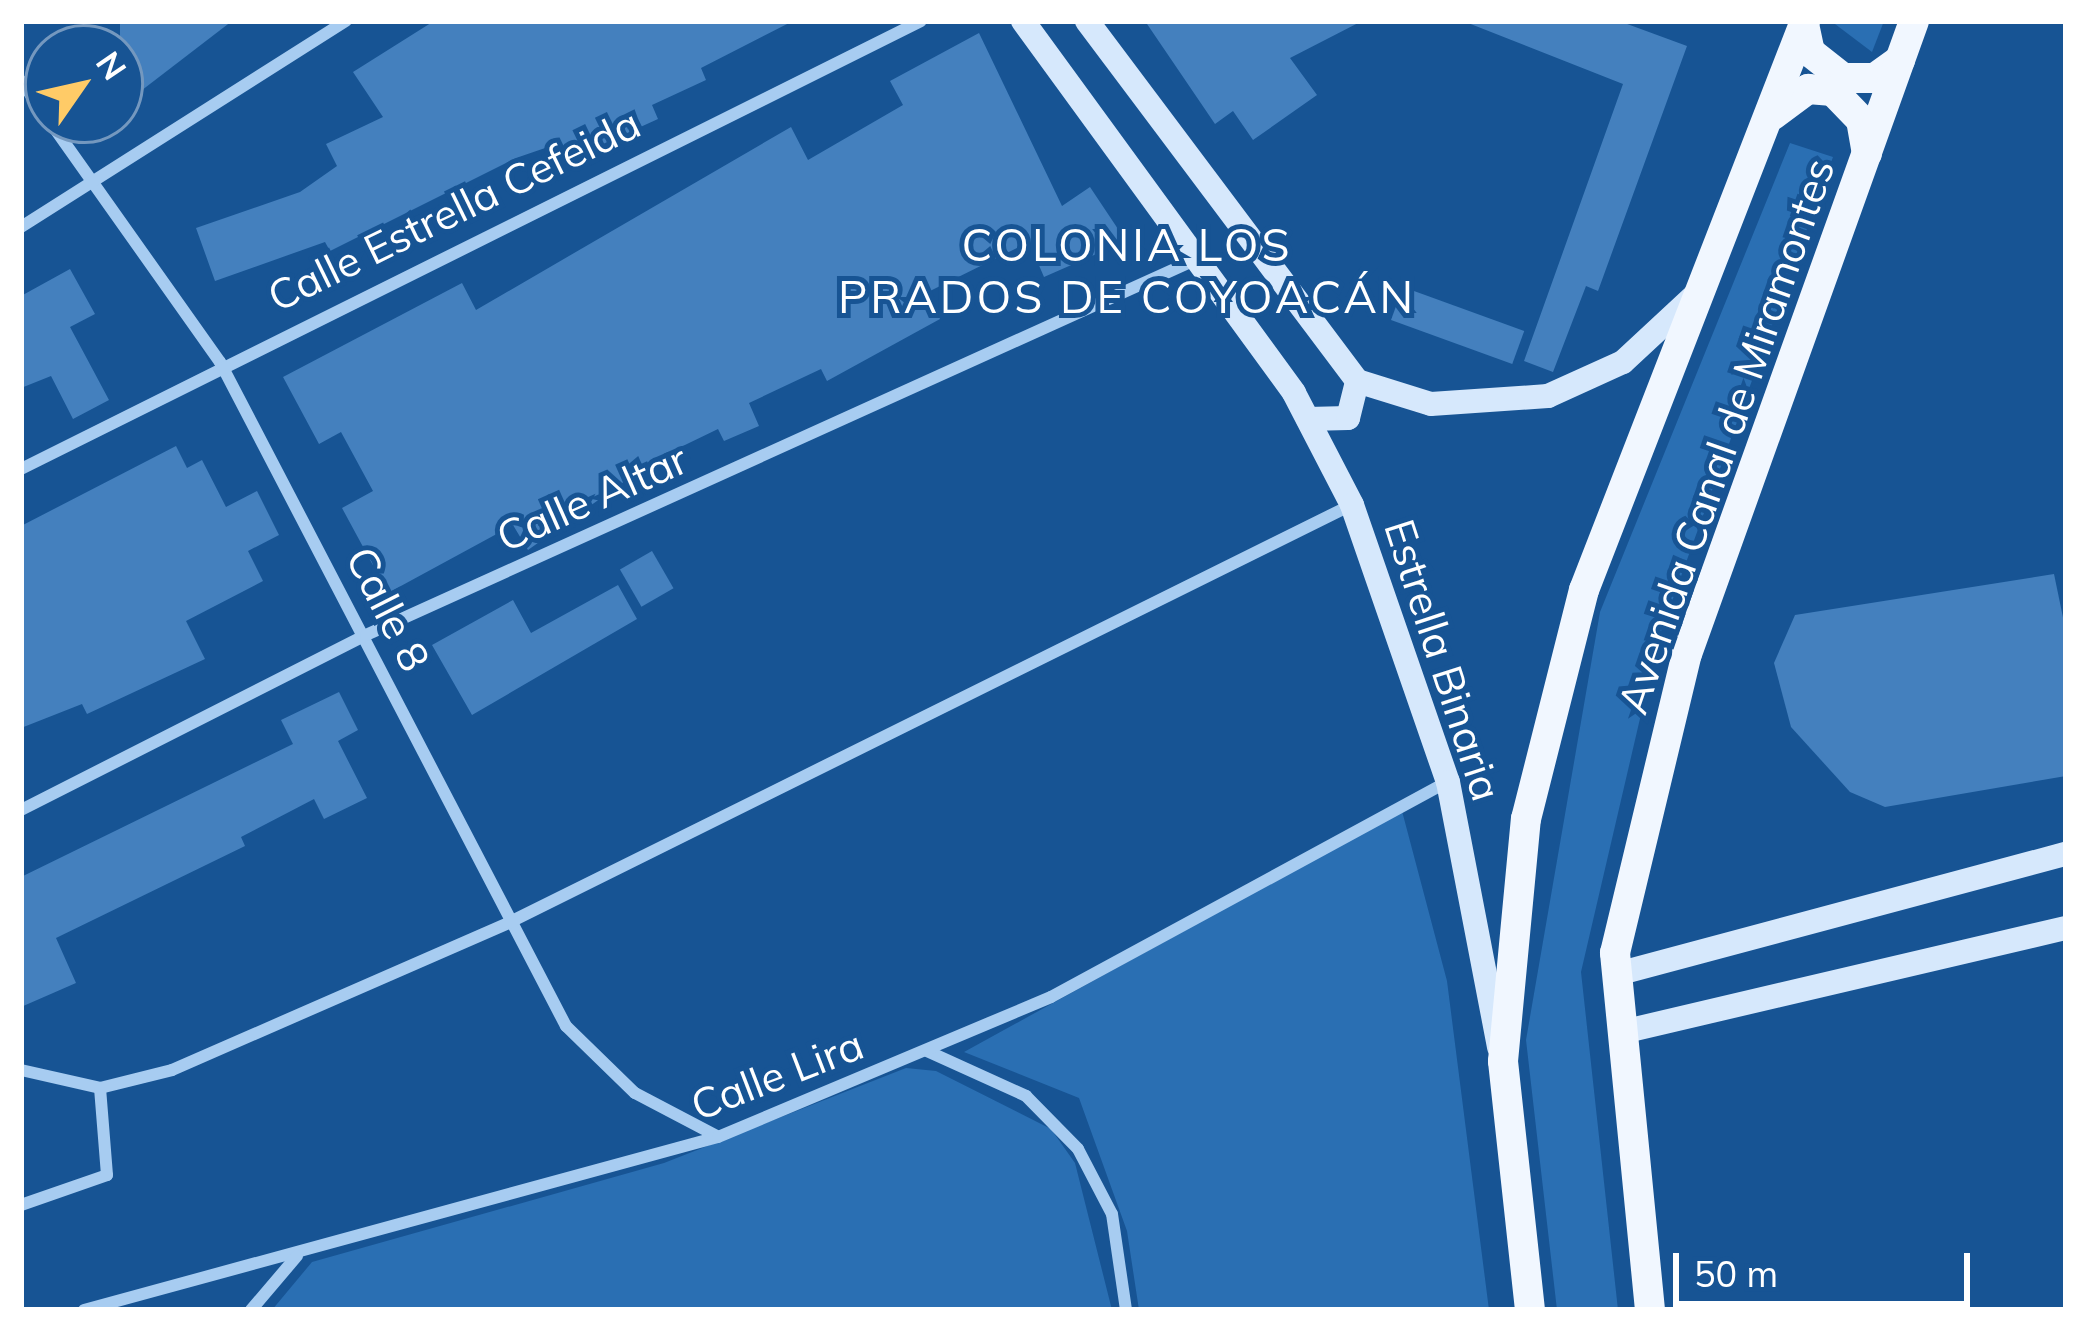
<!DOCTYPE html>
<meta charset="utf-8">
<style>
body{margin:0}
#map{position:relative;width:2087px;height:1331px;overflow:hidden;background:#175494;font-family:Mulish,sans-serif}
div>[style]{position:absolute}
[style*='--x']{left:calc(var(--x)*1px);top:calc(var(--y)*1px);width:calc(var(--w)*1px);rotate:calc(var(--a)*1deg)}
.green>*{inset:0;background:#2a6fb3}
.building>*{inset:0;background:#4480be;transform-origin:0 0}
.street>*{height:12px;margin:-6px;padding:0 6px;transform-origin:6px;border-radius:6px;background:#a7ccf1}
.secondary>*{height:24px;margin:-12px;padding:0 12px;transform-origin:12px;border-radius:12px;background:#d6e8fc}
.primary>*{height:30px;margin:-15px;padding:0 15px;transform-origin:15px;border-radius:15px;background:#f1f7ff}
span{translate:-50% -50%;white-space:nowrap;text-align:center;line-height:1.15;-webkit-text-stroke:10px #175494;paint-order:stroke}
.street-label{font-size:42px;color:#fff}
.neighbourhood-label{font-size:45px;color:#fff;letter-spacing:3px}
.frame{position:absolute;inset:0;border:24px solid #fff;pointer-events:none}
.north{position:absolute;left:24px;top:24px;width:120px;height:120px;box-sizing:border-box;background:#175494;border:3px solid #7498bf;border-radius:50%;rotate:56deg;font-size:33px;font-weight:700;line-height:48px;text-align:center;color:#fff}
.north::after{content:'';display:block;margin:auto;width:42px;height:54px;background:#ffcb67;clip-path:polygon(50% 0,100% 100%,50% 72%,0 100%)}
.scale{position:absolute;left:1673px;top:1253px;width:297px;height:54px;box-sizing:border-box;border:6px solid #fff;border-top:0;padding-left:15px;font-size:36px;line-height:42px;white-space:nowrap;color:#fff;-webkit-text-stroke:9px #175494;paint-order:stroke}
</style>
<div id="map">
<div class="green">
<div style="clip-path:polygon(1831px 21px,1884px 21px,1872px 52px)"></div>
<div style="clip-path:polygon(1790px 143px,1833px 157px,1659px 637px,1581px 972px,1618px 1310px,1557px 1310px,1526px 1040px,1600px 612px)"></div>
<div style="clip-path:polygon(1402px 811px,1447px 981px,1489px 1310px,1139px 1310px,1127px 1231px,1079px 1098px,964px 1052px)"></div>
<div style="clip-path:polygon(906px 1068px,936px 1071px,1051px 1129px,1075px 1163px,1112px 1310px,272px 1310px,312px 1262px,664px 1163px)"></div>
</div>
<div class="building">
<div style="clip-path:polygon(120px 21px,232px 21px,120px 107px)"></div>
<div style="clip-path:polygon(434px 21px,793px 21px,701px 68px,706px 80px,652px 105px,658px 119px,559px 164px,551px 146px,516px 158px,330px 251px,325px 242px,215px 281px,196px 228px,300px 192px,337px 166px,326px 144px,383px 117px,353px 72px)"></div>
<div style="clip-path:polygon(1145px 21px,1362px 21px,1290px 58px,1317px 95px,1253px 140px,1233px 111px,1215px 124px)"></div>
<div style="clip-path:polygon(1463px 21px,1619px 21px,1687px 46px,1598px 291px,1586px 286px,1553px 372px,1524px 361px,1623px 84px)"></div>
<div style="clip-path:polygon(979px 33px,1062px 206px,1090px 187px,1126px 241px,1044px 277px,1029px 242px,928px 292px,940px 319px,827px 381px,821px 369px,749px 403px,759px 426px,724px 441px,718px 429px,656px 459px,528px 550px,513px 525px,388px 593px,342px 508px,373px 491px,341px 432px,319px 444px,283px 377px,462px 283px,476px 310px,791px 127px,808px 160px,903px 105px,890px 81px)"></div>
<div style="clip-path:polygon(70px 269px,95px 314px,70px 327px,109px 400px,73px 419px,51px 376px,21px 388px,21px 296px)"></div>
<div style="left:1403px;top:287px;width:129px;height:35px;rotate:20deg"></div>
<div style="clip-path:polygon(176px 446px,187px 468px,202px 460px,226px 507px,257px 491px,279px 535px,248px 551px,263px 581px,186px 621px,205px 659px,87px 714px,82px 704px,21px 728px,21px 526px)"></div>
<div style="left:652px;top:551px;width:43px;height:37px;rotate:60deg"></div>
<div style="clip-path:polygon(2054px 574px,2066px 632px,2066px 776px,1885px 807px,1850px 792px,1791px 727px,1774px 663px,1795px 615px)"></div>
<div style="clip-path:polygon(618px 585px,637px 619px,472px 715px,432px 645px,513px 600px,531px 633px)"></div>
<div style="clip-path:polygon(339px 692px,358px 730px,338px 741px,367px 798px,324px 819px,314px 799px,241px 837px,245px 846px,56px 938px,76px 983px,21px 1007px,21px 877px,293px 744px,281px 720px)"></div>
</div>
<div class="street">
<div style="--x:21;--y:81;--w:344;--a:54.7"></div>
<div style="--x:220;--y:362;--w:749;--a:62.48"></div>
<div style="--x:566;--y:1026;--w:96;--a:44.2"></div>
<div style="--x:635;--y:1093;--w:93;--a:27.7"></div>
<div style="--x:21;--y:227;--w:385;--a:-32.4"></div>
<div style="--x:21;--y:469;--w:1005;--a:-26.46"></div>
<div style="--x:21;--y:810;--w:387;--a:-26.9"></div>
<div style="--x:366;--y:635;--w:912;--a:-24.35"></div>
<div style="--x:927;--y:1051;--w:109;--a:24.4"></div>
<div style="--x:1026;--y:1096;--w:74;--a:45.5"></div>
<div style="--x:1078;--y:1149;--w:73;--a:62.4"></div>
<div style="--x:1112;--y:1214;--w:97;--a:81.7"></div>
<div style="--x:21;--y:1070;--w:81;--a:12.8"></div>
<div style="--x:100;--y:1088;--w:74;--a:-14"></div>
<div style="--x:172;--y:1070;--w:367;--a:-23.6"></div>
<div style="--x:508;--y:923;--w:941;--a:-26.37"></div>
<div style="--x:21;--y:1205;--w:91;--a:-19.2"></div>
<div style="--x:107;--y:1175;--w:87;--a:-94.6"></div>
<div style="--x:84;--y:1310;--w:657;--a:-15.26"></div>
<div style="--x:718;--y:1137;--w:361;--a:-22.8"></div>
<div style="--x:1051;--y:997;--w:451;--a:-28.5"></div>
<div style="--x:251;--y:1310;--w:71;--a:-49.6"></div>
</div>
<div class="secondary">
<div style="--x:1023;--y:21;--w:460;--a:53.9"></div>
<div style="--x:1294;--y:393;--w:126;--a:62.6"></div>
<div style="--x:1352;--y:505;--w:293;--a:70.9"></div>
<div style="--x:1448;--y:782;--w:270;--a:79.1"></div>
<div style="--x:1087;--y:21;--w:450;--a:53.1"></div>
<div style="--x:1357;--y:381;--w:77;--a:17.3"></div>
<div style="--x:1431;--y:404;--w:117;--a:-3.9"></div>
<div style="--x:1548;--y:396;--w:82;--a:-24.4"></div>
<div style="--x:1623;--y:362;--w:97;--a:-42.9"></div>
<div style="--x:1308;--y:419;--w:40;--a:-1.4"></div>
<div style="--x:1348;--y:418;--w:38;--a:-76"></div>
<div style="--x:1617;--y:974;--w:465;--a:-15"></div>
<div style="--x:1622;--y:1032;--w:456;--a:-13.2"></div>
</div>
<div class="primary">
<div style="--x:1804;--y:24;--w:29;--a:78"></div>
<div style="--x:1810;--y:52;--w:42;--a:38.2"></div>
<div style="--x:1843;--y:78;--w:32;--a:0"></div>
<div style="--x:1875;--y:78;--w:31;--a:-36"></div>
<div style="--x:1773;--y:115;--w:44;--a:-36.6"></div>
<div style="--x:1808;--y:89;--w:25;--a:5"></div>
<div style="--x:1833;--y:91;--w:40;--a:46"></div>
<div style="--x:1861;--y:120;--w:34;--a:80"></div>
<div style="--x:1530;--y:1310;--w:250;--a:-96.2"></div>
<div style="--x:1503;--y:1061;--w:243;--a:-84.6"></div>
<div style="--x:1526;--y:819;--w:236;--a:-75.8"></div>
<div style="--x:1584;--y:590;--w:610;--a:-68.77"></div>
<div style="--x:1650;--y:1310;--w:359;--a:-95.6"></div>
<div style="--x:1615;--y:953;--w:308;--a:-76.5"></div>
<div style="--x:1687;--y:654;--w:672;--a:-70.27"></div>
</div>
<div class="street-label">
<span style="left:454px;top:210px;rotate:-26deg">Calle Estrella Cefeida</span>
<span style="left:1726px;top:436px;rotate:-71deg">Avenida Canal de Miramontes</span>
<span style="left:592px;top:498px;rotate:-24deg">Calle Altar</span>
<span style="left:388px;top:609px;rotate:63deg">Calle 8</span>
<span style="left:1443px;top:660px;rotate:72deg">Estrella Binaria</span>
<span style="left:777px;top:1075px;rotate:-21deg">Calle Lira</span>
</div>
<div class="neighbourhood-label">
<span style="left:1127px;top:271px">COLONIA LOS<br>PRADOS DE COYOACÁN</span>
</div>
<div class="frame"></div>
<div class="north">N</div>
<div class="scale">50 m</div>
</div>
